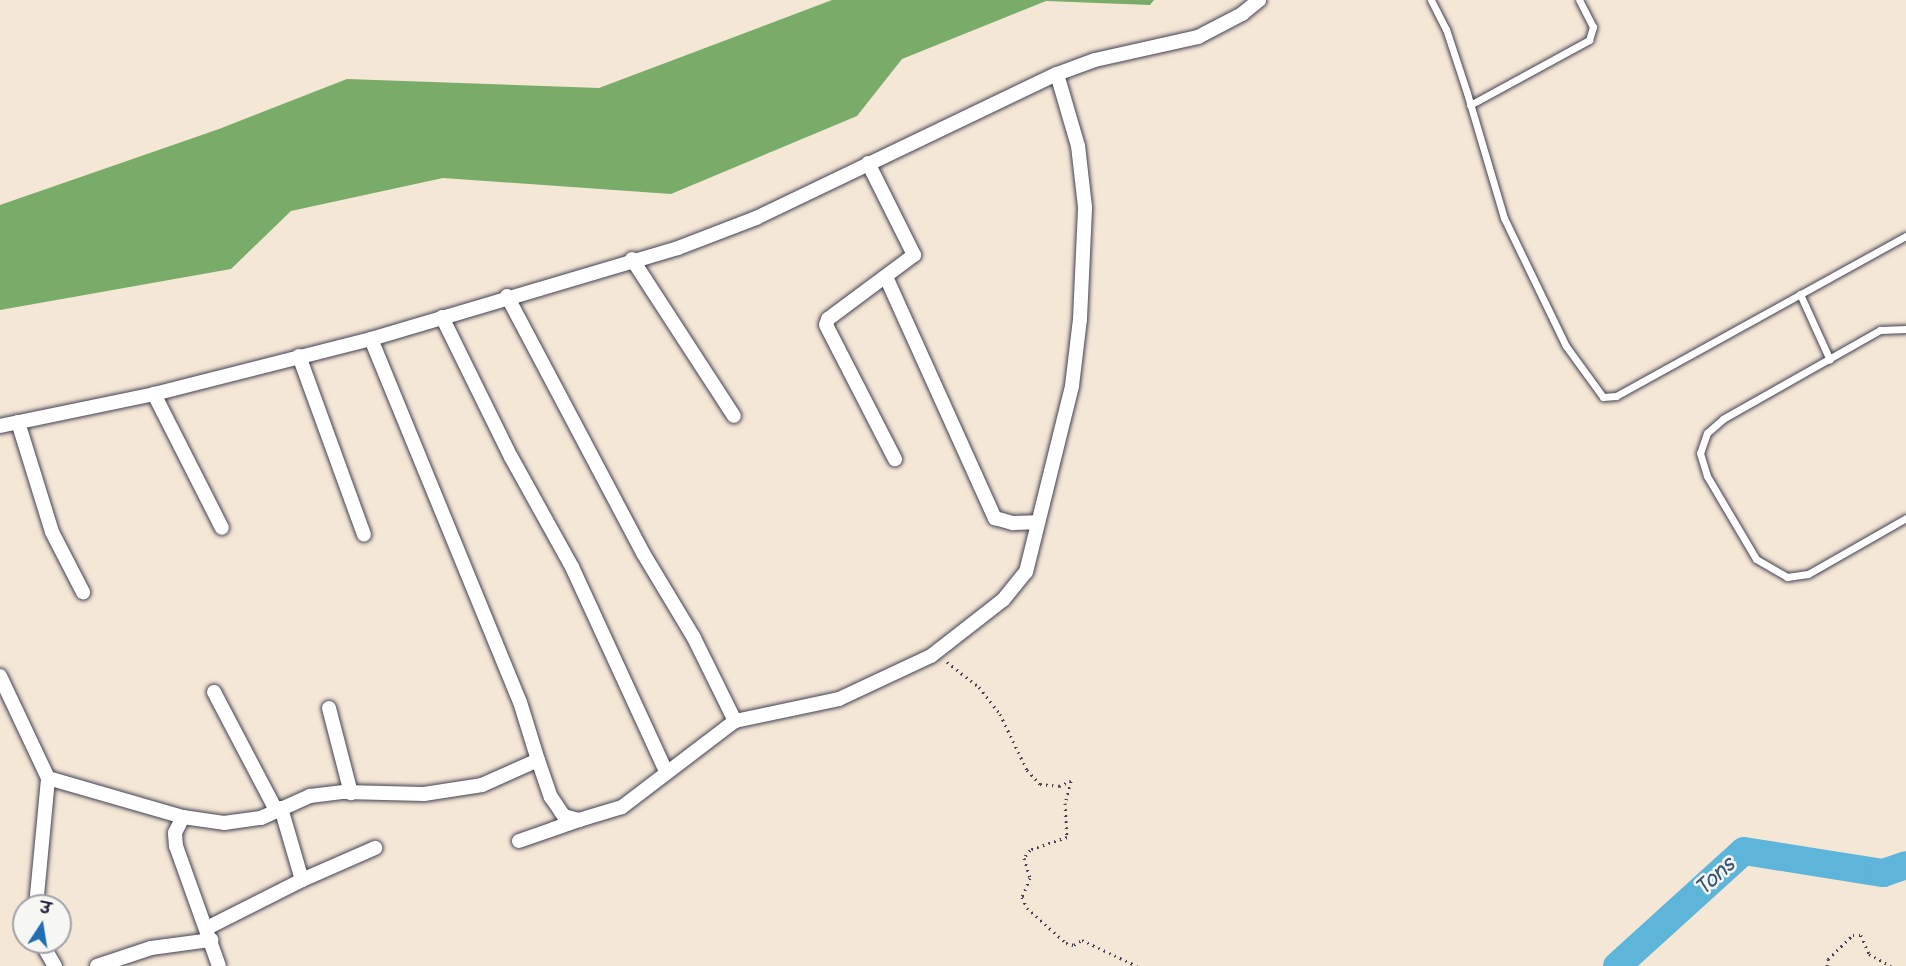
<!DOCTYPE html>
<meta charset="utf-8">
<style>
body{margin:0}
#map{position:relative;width:1906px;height:966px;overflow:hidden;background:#f5e7d6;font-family:Pangolin,"Playpen Sans Deva",sans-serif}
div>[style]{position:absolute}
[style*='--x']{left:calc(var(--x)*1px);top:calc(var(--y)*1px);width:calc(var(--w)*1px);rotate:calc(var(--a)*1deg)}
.forest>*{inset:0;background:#78ac68}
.river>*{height:28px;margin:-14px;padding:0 14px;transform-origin:14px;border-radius:14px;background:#5db5da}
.path>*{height:3px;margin-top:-1.5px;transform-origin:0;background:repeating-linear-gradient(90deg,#424052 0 1.5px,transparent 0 6px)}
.roads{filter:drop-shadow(0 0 2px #424052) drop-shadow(0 0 2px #424052)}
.service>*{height:7px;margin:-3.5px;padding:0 3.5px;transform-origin:3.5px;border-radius:3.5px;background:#fff}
.minor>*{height:14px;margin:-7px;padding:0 7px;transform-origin:7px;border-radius:7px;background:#fff}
span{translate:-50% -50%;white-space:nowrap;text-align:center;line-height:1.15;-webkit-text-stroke:5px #f6f6f2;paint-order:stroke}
.water-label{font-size:22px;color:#375573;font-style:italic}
.north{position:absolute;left:12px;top:894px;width:60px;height:60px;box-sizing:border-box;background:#f6f6f2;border:2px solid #a1a1a9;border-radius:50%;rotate:12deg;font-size:16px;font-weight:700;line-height:24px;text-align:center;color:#22223b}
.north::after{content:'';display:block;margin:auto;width:21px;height:27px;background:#1f6fb2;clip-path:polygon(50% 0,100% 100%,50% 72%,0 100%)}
</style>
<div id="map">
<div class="forest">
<div style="clip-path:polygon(832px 0,1154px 0,1150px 5px,1046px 1px,902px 59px,857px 116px,671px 194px,443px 178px,291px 211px,231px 269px,0 310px,0 205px,219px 129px,347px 79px,599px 88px)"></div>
</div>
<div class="river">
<div style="--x:1617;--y:966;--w:171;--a:-42.2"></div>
<div style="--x:1744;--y:851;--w:141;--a:9"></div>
<div style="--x:1883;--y:873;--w:24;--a:-19"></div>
</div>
<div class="path">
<div style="--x:947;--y:662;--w:41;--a:38"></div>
<div style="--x:979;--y:687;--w:34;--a:52"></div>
<div style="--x:1000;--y:714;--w:62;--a:64.3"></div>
<div style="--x:1027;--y:770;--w:19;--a:47"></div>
<div style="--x:1040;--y:784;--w:19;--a:6"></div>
<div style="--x:1059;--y:786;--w:13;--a:-23"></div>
<div style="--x:1071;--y:781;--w:23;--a:105"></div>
<div style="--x:1065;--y:803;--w:34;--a:87"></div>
<div style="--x:1067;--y:837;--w:39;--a:161"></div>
<div style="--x:1030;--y:850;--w:10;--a:127"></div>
<div style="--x:1024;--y:858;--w:21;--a:73"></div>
<div style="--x:1030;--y:878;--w:21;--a:113"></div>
<div style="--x:1022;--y:897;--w:12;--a:66"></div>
<div style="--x:1027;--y:908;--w:52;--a:41.9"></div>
<div style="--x:1066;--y:943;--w:8;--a:14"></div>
<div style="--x:1074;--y:945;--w:9;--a:-32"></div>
<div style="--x:1082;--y:940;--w:61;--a:25.3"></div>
<div style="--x:1827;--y:966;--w:7;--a:-82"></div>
<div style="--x:1828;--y:959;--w:35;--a:-44"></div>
<div style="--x:1853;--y:935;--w:8;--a:0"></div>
<div style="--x:1861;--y:935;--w:21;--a:67"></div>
<div style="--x:1869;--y:954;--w:25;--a:29"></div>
</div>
<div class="roads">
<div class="service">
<div style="--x:1431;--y:0;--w:33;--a:63"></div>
<div style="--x:1446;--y:29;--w:67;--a:71.8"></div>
<div style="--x:1467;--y:93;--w:130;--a:73.5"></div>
<div style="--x:1504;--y:218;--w:142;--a:64.2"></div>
<div style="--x:1566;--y:346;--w:63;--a:54"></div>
<div style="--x:1603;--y:397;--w:13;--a:-4"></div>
<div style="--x:1616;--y:396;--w:331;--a:-28.9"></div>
<div style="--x:1470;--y:105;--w:136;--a:-28.6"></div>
<div style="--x:1589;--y:40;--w:14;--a:-73"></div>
<div style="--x:1593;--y:27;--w:30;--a:-117"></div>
<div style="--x:1800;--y:294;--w:72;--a:65.6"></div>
<div style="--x:1906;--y:329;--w:26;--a:178"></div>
<div style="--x:1880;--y:330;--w:180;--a:150.5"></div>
<div style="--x:1723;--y:419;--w:21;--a:139"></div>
<div style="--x:1707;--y:433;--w:21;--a:109"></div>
<div style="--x:1700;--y:453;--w:24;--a:73"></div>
<div style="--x:1707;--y:476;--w:96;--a:59.4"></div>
<div style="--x:1756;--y:559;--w:36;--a:30"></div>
<div style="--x:1787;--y:577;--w:21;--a:-8"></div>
<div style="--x:1808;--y:574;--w:113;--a:-29.7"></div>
</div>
<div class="minor">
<div style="--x:868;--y:163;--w:103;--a:63.4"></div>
<div style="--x:914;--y:255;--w:107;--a:143.3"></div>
<div style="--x:828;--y:319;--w:6;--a:108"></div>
<div style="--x:826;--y:325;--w:151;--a:62.8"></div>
<div style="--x:632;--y:259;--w:187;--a:57"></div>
<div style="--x:886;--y:277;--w:265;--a:65.7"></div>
<div style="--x:995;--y:518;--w:19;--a:16"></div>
<div style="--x:1013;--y:523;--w:24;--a:-2"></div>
<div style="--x:507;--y:296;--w:291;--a:62.1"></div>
<div style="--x:643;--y:553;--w:99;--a:59"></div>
<div style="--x:694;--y:638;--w:93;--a:63.7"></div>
<div style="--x:442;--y:317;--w:156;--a:63.8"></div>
<div style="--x:511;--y:457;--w:126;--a:61"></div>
<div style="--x:572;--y:567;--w:225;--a:65.3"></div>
<div style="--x:371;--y:339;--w:392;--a:67.7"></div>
<div style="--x:520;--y:702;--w:61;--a:72.8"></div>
<div style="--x:299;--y:356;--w:190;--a:70"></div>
<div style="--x:154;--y:394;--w:150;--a:63.1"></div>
<div style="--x:18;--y:422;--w:115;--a:72.8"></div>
<div style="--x:52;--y:532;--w:68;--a:62.7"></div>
<div style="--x:0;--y:426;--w:157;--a:-11.7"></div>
<div style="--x:154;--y:394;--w:224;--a:-14.2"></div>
<div style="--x:371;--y:339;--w:320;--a:-16.5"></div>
<div style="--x:678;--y:248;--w:84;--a:-21"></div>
<div style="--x:756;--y:218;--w:334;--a:-25.6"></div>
<div style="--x:1057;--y:74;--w:40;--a:-20.2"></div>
<div style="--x:1095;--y:60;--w:106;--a:-12.6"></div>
<div style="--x:1198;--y:37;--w:50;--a:-27.6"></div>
<div style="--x:1242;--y:14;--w:22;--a:-39"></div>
<div style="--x:0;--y:676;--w:113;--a:64.8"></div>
<div style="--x:48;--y:778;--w:141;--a:16.1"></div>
<div style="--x:183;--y:817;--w:41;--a:8.3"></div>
<div style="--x:224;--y:823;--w:37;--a:-8"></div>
<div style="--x:261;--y:818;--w:54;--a:-24.2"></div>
<div style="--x:310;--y:796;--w:34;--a:-7"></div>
<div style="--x:344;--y:792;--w:80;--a:1.4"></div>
<div style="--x:424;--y:794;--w:59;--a:-8.8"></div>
<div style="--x:482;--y:785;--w:61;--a:-24.1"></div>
<div style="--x:538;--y:760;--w:39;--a:71"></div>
<div style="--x:551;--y:797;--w:23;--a:56"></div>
<div style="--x:564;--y:816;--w:16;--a:15"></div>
<div style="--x:579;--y:820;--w:45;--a:-16.8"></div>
<div style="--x:622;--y:807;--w:142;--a:-37.3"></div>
<div style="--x:735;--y:721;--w:106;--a:-11.9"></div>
<div style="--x:839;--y:699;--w:102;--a:-25.1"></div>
<div style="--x:931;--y:656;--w:91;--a:-37.9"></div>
<div style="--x:1003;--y:600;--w:36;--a:-51"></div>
<div style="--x:1026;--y:572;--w:192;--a:-76.1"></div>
<div style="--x:1072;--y:386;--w:67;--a:-83.2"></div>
<div style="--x:1080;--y:319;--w:112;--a:-87.4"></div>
<div style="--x:1085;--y:207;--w:61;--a:-96.5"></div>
<div style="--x:1078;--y:146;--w:75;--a:-106.3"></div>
<div style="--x:214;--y:692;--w:133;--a:62.3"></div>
<div style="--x:329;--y:708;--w:88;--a:75.5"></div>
<div style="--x:183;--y:817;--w:18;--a:117"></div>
<div style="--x:175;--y:833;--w:13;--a:86"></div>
<div style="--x:176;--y:846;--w:127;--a:70.3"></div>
<div style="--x:519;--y:841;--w:64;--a:-19.3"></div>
<div style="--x:302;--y:880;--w:80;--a:-23.7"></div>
<div style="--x:36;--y:906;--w:129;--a:-84.6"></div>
<div style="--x:207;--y:928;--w:106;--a:-26.8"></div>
<div style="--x:302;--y:880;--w:75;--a:-106.3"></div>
<div style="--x:41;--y:942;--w:28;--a:60"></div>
<div style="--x:97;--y:966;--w:57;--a:-18.4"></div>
<div style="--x:151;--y:948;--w:61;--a:-7.6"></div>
</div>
</div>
<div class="water-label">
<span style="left:1715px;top:877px;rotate:-42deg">Tons</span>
</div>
<div class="north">उ</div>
</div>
